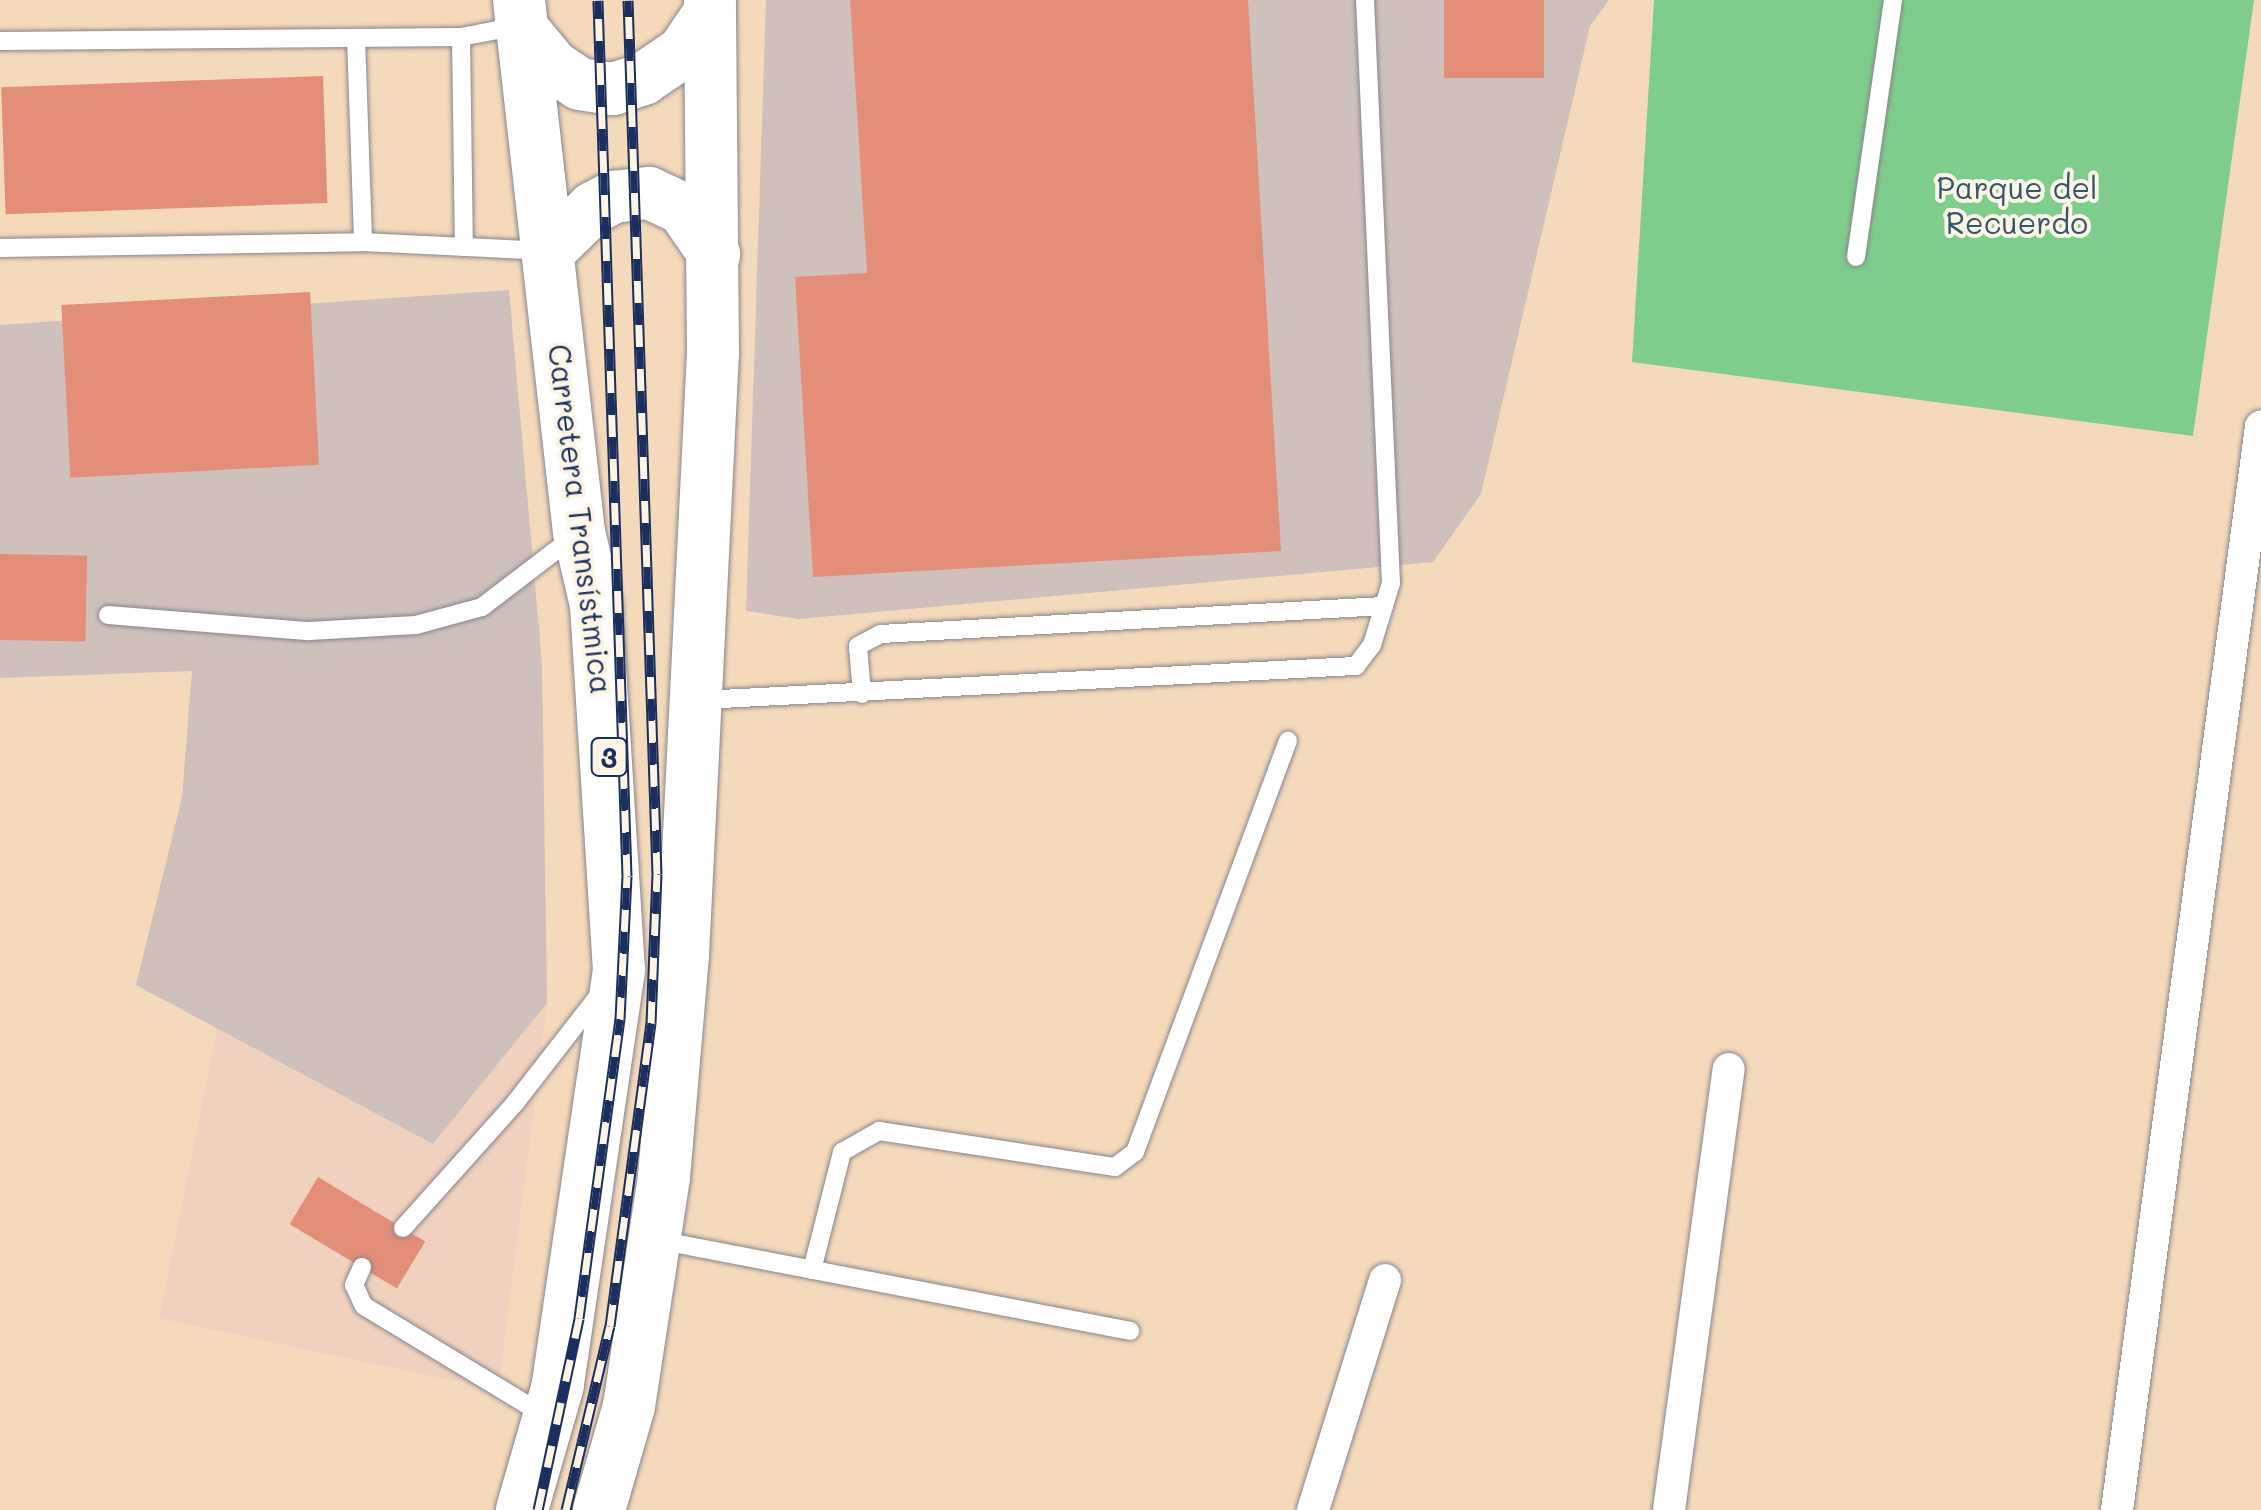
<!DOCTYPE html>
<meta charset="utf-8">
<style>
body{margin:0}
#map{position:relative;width:2261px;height:1510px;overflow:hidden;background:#f4d9bb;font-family:Mali,sans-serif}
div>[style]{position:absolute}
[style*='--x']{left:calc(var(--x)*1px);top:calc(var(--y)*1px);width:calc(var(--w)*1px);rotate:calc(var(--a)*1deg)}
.built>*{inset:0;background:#efd1bd}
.industrial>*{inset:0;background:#cfc0bb}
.green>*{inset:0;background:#7ecd8c}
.building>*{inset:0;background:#e28e78;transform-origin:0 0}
.roads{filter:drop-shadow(0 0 2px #88848c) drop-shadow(0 0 2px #88848c)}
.service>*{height:18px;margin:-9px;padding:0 9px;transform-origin:9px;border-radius:9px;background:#fff}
.minor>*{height:32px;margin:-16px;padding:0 16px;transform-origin:16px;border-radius:16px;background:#fff}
.primary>*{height:52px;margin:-26px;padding:0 26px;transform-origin:26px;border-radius:26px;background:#fff}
.rail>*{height:11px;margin-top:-5.5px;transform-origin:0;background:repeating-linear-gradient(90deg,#fcf5e5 0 22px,#1b2f5e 0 44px);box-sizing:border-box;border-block:2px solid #1b2f5e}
span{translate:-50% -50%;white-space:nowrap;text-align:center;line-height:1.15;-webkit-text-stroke:8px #fcf5e5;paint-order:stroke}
.shield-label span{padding:2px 8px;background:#fcf5e5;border:2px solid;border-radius:8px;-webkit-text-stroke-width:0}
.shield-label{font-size:28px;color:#1b2f5e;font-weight:700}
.park-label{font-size:30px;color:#34566a}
.street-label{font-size:30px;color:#1b2f5e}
</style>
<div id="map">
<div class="built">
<div style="clip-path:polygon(547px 1003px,498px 1390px,159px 1318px,217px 1029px,433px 1144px)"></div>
</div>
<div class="industrial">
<div style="clip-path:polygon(766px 0,1609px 0,1590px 26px,1481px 494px,1433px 562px,798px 619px,746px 611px)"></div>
<div style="clip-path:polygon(509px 290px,542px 663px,547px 1003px,433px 1144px,136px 985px,182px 797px,192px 671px,0 678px,0 325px)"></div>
</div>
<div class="green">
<div style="clip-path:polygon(1654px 0,2254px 0,2193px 436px,1632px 362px)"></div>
</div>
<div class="building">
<div style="clip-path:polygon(850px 0,1248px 0,1281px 551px,813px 577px,795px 277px,867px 273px)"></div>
<div style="left:1444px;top:0;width:100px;height:78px"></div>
<div style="left:323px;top:76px;width:127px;height:322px;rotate:88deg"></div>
<div style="left:310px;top:292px;width:173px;height:249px;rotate:87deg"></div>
<div style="left:0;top:554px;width:87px;height:86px;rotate:1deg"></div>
<div style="left:318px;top:1177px;width:125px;height:55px;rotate:31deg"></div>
</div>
<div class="roads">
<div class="service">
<div style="--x:461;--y:37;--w:210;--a:89.2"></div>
<div style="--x:356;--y:38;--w:204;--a:88"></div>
<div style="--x:0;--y:41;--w:461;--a:-0.5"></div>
<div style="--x:461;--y:37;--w:58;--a:-10.9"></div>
<div style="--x:0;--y:248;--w:363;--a:-0.9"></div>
<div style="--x:363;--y:242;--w:181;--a:2.8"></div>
<div style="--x:1856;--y:257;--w:260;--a:-81.8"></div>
<div style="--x:108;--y:615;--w:202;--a:4.6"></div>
<div style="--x:309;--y:631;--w:107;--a:-3.2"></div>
<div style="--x:416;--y:625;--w:68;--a:-15.3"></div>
<div style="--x:482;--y:607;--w:117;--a:-37.4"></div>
<div style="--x:862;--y:694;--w:48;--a:-94.8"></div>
<div style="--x:858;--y:646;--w:26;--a:-28"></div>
<div style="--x:881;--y:634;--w:504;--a:-3.19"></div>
<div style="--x:702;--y:700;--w:655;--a:-2.98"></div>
<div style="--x:1356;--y:666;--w:26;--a:-53"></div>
<div style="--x:1372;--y:645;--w:65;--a:-73"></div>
<div style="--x:1391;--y:583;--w:584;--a:-92.55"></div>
<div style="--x:403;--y:1228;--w:168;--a:-48.1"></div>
<div style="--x:515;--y:1103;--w:138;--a:-52.1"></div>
<div style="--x:658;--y:1240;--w:481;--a:10.9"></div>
<div style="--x:362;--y:1267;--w:20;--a:114"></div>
<div style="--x:354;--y:1285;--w:23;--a:65"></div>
<div style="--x:364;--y:1306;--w:210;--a:31.2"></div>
<div style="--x:812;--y:1270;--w:122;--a:-75.7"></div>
<div style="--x:842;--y:1152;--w:43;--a:-29.6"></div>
<div style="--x:879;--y:1131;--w:239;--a:8.7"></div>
<div style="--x:1115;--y:1167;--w:25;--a:-37"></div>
<div style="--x:1135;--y:1152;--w:439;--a:-69.6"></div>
</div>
<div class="minor">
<div style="--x:1313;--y:1510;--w:241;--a:-72.6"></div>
<div style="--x:1669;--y:1510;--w:445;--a:-82.3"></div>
<div style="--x:2117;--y:1510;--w:1093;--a:-82.43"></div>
</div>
<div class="primary">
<div style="--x:519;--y:0;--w:535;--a:83.57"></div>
<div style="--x:579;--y:532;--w:75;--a:76.9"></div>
<div style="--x:596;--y:605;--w:366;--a:86.4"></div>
<div style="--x:619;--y:970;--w:419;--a:98.4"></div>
<div style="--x:558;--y:1385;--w:130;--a:106.1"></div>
<div style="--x:520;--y:26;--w:52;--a:50.5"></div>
<div style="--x:553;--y:66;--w:32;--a:34"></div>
<div style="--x:580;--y:84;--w:33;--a:9"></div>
<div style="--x:613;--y:89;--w:32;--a:-18"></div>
<div style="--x:643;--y:79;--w:48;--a:-34"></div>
<div style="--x:683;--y:52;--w:48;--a:-56"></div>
<div style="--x:549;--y:251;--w:62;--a:-44.3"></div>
<div style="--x:593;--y:208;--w:24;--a:-28"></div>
<div style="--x:614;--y:197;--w:35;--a:-7"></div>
<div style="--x:649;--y:193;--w:38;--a:25"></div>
<div style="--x:683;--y:209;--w:55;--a:55.4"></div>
<div style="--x:599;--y:1510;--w:108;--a:-73.9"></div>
<div style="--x:629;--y:1406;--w:232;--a:-81.3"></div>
<div style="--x:664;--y:1177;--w:223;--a:-85.1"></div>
<div style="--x:683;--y:955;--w:603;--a:-87.15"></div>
<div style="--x:713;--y:353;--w:353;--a:-90.5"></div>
</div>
</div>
<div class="rail">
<div style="--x:538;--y:1510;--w:196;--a:-77.9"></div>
<div style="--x:579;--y:1318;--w:302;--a:-82.2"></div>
<div style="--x:620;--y:1019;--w:143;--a:-87.2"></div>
<div style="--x:627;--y:876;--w:876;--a:-91.9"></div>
<div style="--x:566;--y:1510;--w:189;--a:-76.6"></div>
<div style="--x:610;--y:1326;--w:306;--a:-82.3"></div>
<div style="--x:651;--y:1023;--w:149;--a:-87.7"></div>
<div style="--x:657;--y:874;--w:874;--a:-91.9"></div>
</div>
<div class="shield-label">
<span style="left:609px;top:757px">3</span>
</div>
<div class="park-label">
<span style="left:2017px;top:204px">Parque del<br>Recuerdo</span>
</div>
<div class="street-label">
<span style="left:581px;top:519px;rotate:83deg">Carretera Transístmica</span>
</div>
</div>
